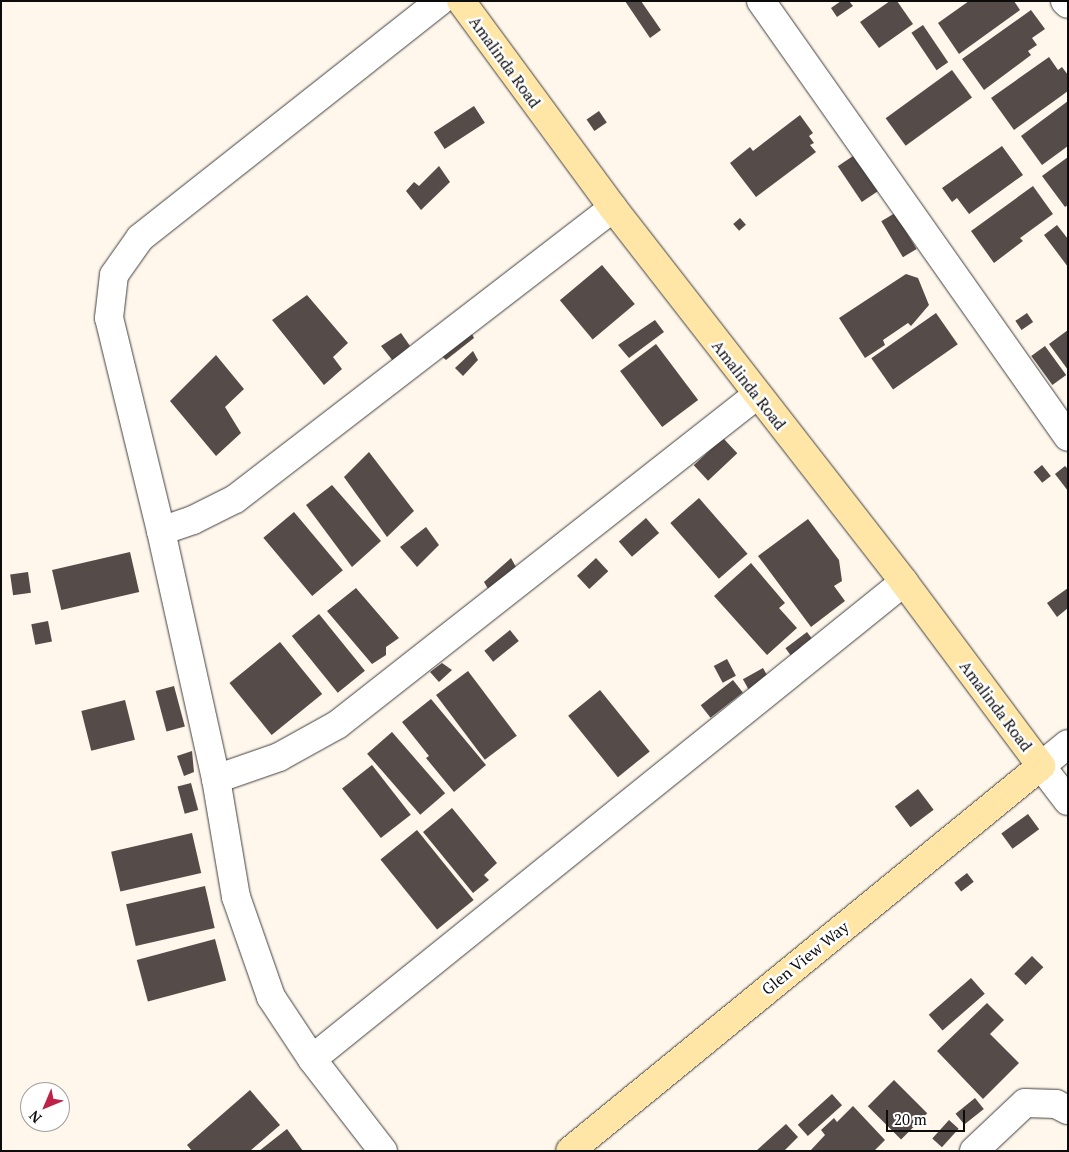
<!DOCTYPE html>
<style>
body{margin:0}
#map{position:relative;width:1069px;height:1152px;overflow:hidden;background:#fff7eb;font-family:"PT Serif",serif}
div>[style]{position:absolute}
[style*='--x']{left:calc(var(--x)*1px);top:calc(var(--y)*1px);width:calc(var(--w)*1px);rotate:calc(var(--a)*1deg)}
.building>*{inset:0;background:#554b48;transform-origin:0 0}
.roads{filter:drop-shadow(0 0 1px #3f3f3f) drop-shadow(0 0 1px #3f3f3f)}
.street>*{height:28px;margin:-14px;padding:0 14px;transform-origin:14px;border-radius:14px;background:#fff}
.secondary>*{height:28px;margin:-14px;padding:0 14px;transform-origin:14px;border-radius:14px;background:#ffe5a6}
span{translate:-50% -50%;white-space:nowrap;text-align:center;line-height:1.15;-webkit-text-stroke:5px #fff;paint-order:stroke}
.street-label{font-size:16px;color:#0c0c0c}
.frame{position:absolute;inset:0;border:2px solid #0c0c0c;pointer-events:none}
.north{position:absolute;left:20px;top:1082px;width:50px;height:50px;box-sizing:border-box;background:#fff;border:1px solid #9e9e9e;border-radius:50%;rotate:225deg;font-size:14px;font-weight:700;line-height:20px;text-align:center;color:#0c0c0c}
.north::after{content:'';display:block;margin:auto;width:18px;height:22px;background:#be2246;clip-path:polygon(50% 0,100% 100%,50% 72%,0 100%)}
.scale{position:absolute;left:886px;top:1110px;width:79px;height:22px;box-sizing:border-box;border:2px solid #0c0c0c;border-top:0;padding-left:6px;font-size:15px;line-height:18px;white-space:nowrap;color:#0c0c0c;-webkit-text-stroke:4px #fff;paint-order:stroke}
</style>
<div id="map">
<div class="building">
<div style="clip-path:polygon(625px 1px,641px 1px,661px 30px,650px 38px)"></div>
<div style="clip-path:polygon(841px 1px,849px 1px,853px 6px,837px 17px,831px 8px)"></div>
<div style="clip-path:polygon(890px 1px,897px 1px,913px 24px,879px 48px,860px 22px)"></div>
<div style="clip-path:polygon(969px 1px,1014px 1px,1020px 10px,959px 54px,938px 23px)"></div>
<div style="clip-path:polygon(1031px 10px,1045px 29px,1032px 38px,1037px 45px,1028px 51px,1031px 55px,984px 90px,962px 59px)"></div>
<div style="left:923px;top:25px;width:45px;height:14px;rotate:56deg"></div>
<div style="clip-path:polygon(1049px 57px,1058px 70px,1062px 67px,1068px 75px,1068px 91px,1014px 130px,991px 98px)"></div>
<div style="left:952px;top:70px;width:34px;height:82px;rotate:54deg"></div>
<div style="clip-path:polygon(1068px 101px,1068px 146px,1042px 165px,1021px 136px)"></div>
<div style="left:474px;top:106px;width:20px;height:48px;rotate:57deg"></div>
<div style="left:599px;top:111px;width:14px;height:15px;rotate:56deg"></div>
<div style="clip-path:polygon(800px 115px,813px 133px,809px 136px,814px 143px,810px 145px,816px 152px,756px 197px,730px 163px,750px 147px,753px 151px)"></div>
<div style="clip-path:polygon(1002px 146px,1023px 175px,969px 214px,957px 198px,952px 202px,942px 188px)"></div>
<div style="left:856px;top:154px;width:43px;height:22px;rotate:56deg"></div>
<div style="clip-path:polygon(1068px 157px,1068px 205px,1065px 207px,1042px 176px)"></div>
<div style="clip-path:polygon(439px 166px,450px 182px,421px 210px,406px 191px,414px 182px,419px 186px)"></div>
<div style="clip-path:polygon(1033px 186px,1053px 214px,1020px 238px,1023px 241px,994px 263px,971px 231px)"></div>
<div style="left:895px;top:213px;width:42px;height:16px;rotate:59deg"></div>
<div style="left:740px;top:218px;width:9px;height:9px;rotate:49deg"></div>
<div style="clip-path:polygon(1057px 225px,1068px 239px,1068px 267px,1044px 235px)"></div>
<div style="left:602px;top:265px;width:51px;height:55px;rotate:50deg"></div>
<div style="clip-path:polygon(906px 274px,918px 278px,929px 305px,911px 326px,908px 323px,883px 340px,885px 345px,865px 358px,839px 318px)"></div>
<div style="clip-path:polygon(307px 295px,348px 343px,333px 357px,342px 369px,324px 385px,272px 320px)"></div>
<div style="left:936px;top:313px;width:38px;height:79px;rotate:55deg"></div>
<div style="left:1027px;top:313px;width:11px;height:14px;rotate:56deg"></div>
<div style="clip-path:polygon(655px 320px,664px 332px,629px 358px,618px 345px)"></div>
<div style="clip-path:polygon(470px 330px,474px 338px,446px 360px,438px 353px)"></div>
<div style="clip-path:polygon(1068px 330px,1068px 370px,1049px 344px)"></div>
<div style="clip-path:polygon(401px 333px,410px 346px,393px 361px,381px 346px)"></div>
<div style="left:656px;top:344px;width:70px;height:45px;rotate:53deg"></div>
<div style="left:1045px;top:346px;width:36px;height:17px;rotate:54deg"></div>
<div style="clip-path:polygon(473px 351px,478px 360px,463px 376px,455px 368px)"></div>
<div style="clip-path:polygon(216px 355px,244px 389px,225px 407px,241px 433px,216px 456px,170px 401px)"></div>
<div style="left:723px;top:438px;width:21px;height:40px;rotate:47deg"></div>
<div style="clip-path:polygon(369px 452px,414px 511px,387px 537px,344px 477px)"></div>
<div style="left:1042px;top:465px;width:14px;height:11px;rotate:51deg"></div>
<div style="clip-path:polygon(1065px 466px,1068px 469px,1068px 491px,1055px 474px)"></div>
<div style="clip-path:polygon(332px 485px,381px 541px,352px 567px,306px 505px)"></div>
<div style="left:699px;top:498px;width:74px;height:38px;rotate:49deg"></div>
<div style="left:294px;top:512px;width:76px;height:40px;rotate:50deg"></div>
<div style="left:646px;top:518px;width:20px;height:36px;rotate:49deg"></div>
<div style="clip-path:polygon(808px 519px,839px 560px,842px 581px,834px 586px,845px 601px,811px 627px,758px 556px)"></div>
<div style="clip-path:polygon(426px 527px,439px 545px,417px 567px,400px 547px)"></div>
<div style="left:130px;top:552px;width:41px;height:80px;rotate:77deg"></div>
<div style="clip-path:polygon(511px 558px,517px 569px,490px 592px,484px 582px)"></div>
<div style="left:596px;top:558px;width:18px;height:26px;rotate:47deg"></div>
<div style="clip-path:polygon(751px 563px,785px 603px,779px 608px,797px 628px,767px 655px,714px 596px)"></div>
<div style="left:28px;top:572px;width:21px;height:18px;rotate:82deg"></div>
<div style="clip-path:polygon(356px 588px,399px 638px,386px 647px,386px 655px,372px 664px,327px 611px)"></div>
<div style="clip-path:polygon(1068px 588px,1068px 608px,1057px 617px,1047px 603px)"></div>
<div style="left:319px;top:614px;width:73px;height:35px;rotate:51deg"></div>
<div style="left:48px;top:621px;width:21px;height:17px;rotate:79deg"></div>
<div style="left:510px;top:630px;width:14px;height:33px;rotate:51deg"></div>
<div style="left:807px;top:632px;width:15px;height:27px;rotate:53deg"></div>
<div style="left:280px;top:642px;width:67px;height:65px;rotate:51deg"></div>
<div style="left:727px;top:659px;width:19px;height:15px;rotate:62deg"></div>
<div style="clip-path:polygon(442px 663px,452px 670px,439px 682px,430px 672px)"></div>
<div style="left:763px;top:668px;width:13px;height:23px;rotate:61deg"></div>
<div style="left:468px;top:671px;width:81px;height:40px;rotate:53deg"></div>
<div style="left:733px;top:680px;width:16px;height:41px;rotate:52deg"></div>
<div style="left:174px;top:686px;width:42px;height:19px;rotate:75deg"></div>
<div style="left:600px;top:690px;width:79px;height:41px;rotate:51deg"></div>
<div style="clip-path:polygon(431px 699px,486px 765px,454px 792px,426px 758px,429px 756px,402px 722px)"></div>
<div style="left:125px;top:700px;width:41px;height:45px;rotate:76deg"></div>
<div style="left:392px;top:732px;width:81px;height:33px;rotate:49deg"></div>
<div style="clip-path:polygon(192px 751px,194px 772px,184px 776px,177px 756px)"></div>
<div style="left:372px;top:765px;width:63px;height:38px;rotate:52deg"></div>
<div style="left:191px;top:783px;width:28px;height:14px;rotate:75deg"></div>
<div style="left:918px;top:789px;width:26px;height:29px;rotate:53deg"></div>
<div style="clip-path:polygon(452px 808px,497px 863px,484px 875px,489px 880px,473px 893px,423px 832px)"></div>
<div style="left:1028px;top:814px;width:19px;height:33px;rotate:54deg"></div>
<div style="left:417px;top:830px;width:90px;height:47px;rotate:51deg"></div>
<div style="left:192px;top:833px;width:41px;height:83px;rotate:77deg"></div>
<div style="left:967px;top:873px;width:11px;height:16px;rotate:52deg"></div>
<div style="left:205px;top:886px;width:43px;height:81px;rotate:77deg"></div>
<div style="left:215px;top:939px;width:43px;height:81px;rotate:75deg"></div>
<div style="left:1032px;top:956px;width:16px;height:25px;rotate:45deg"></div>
<div style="left:971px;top:978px;width:21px;height:56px;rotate:49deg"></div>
<div style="clip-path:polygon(987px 1003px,1004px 1020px,990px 1034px,1019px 1063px,983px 1099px,937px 1051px)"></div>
<div style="left:894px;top:1080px;width:47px;height:37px;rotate:45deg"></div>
<div style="clip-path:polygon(250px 1090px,280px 1125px,250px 1151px,192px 1151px,187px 1145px)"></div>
<div style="left:832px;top:1094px;width:15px;height:46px;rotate:48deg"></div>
<div style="left:975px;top:1098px;width:14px;height:25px;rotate:51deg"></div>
<div style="clip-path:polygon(853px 1106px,885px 1140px,874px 1151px,810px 1151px,825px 1135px,821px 1130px,834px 1118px,837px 1122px)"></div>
<div style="left:949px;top:1120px;width:13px;height:25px;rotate:42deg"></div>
<div style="clip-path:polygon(786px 1124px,798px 1137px,784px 1151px,756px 1151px)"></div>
<div style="clip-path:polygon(287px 1129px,303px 1151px,259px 1151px)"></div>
</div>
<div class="roads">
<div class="street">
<div style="--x:761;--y:1;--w:533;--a:54.85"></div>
<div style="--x:1065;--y:1;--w:4;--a:45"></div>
<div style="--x:161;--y:531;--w:34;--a:-19"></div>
<div style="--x:193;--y:520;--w:47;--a:-26.6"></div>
<div style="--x:235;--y:499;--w:477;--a:-37.6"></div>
<div style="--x:1068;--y:744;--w:35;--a:141"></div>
<div style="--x:1041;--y:766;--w:44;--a:52.4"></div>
<div style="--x:216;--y:779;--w:67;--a:-19.2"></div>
<div style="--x:279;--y:757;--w:66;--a:-28.9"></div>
<div style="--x:337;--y:725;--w:534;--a:-38.16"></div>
<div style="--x:312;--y:1059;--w:760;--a:-38.86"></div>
<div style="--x:383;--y:1151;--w:116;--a:-127.7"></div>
<div style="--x:312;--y:1059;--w:74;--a:-123.5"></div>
<div style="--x:271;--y:997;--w:106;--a:-109.3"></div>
<div style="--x:236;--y:897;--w:120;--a:-99.6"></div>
<div style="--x:216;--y:779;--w:254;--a:-102.5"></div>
<div style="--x:161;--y:531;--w:219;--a:-103.7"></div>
<div style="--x:109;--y:318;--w:43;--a:-83.4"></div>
<div style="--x:114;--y:275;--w:45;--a:-54.9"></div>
<div style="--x:140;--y:238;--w:382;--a:-38.3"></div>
<div style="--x:974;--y:1151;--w:70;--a:-43.3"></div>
<div style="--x:1025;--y:1103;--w:31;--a:2"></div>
<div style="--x:1056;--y:1104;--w:13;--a:27"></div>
</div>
<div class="secondary">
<div style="--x:461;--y:1;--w:257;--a:53.7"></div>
<div style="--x:613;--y:208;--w:474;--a:52.1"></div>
<div style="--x:904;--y:582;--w:229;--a:53.3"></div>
<div style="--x:1041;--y:766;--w:608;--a:140.74"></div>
</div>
</div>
<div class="street-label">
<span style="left:505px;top:62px;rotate:54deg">Amalinda Road</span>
<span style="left:749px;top:385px;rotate:52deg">Amalinda Road</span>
<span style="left:996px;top:706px;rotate:53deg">Amalinda Road</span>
<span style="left:805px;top:958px;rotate:-39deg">Glen View Way</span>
</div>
<div class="frame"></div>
<div class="north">N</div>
<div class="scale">20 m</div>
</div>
